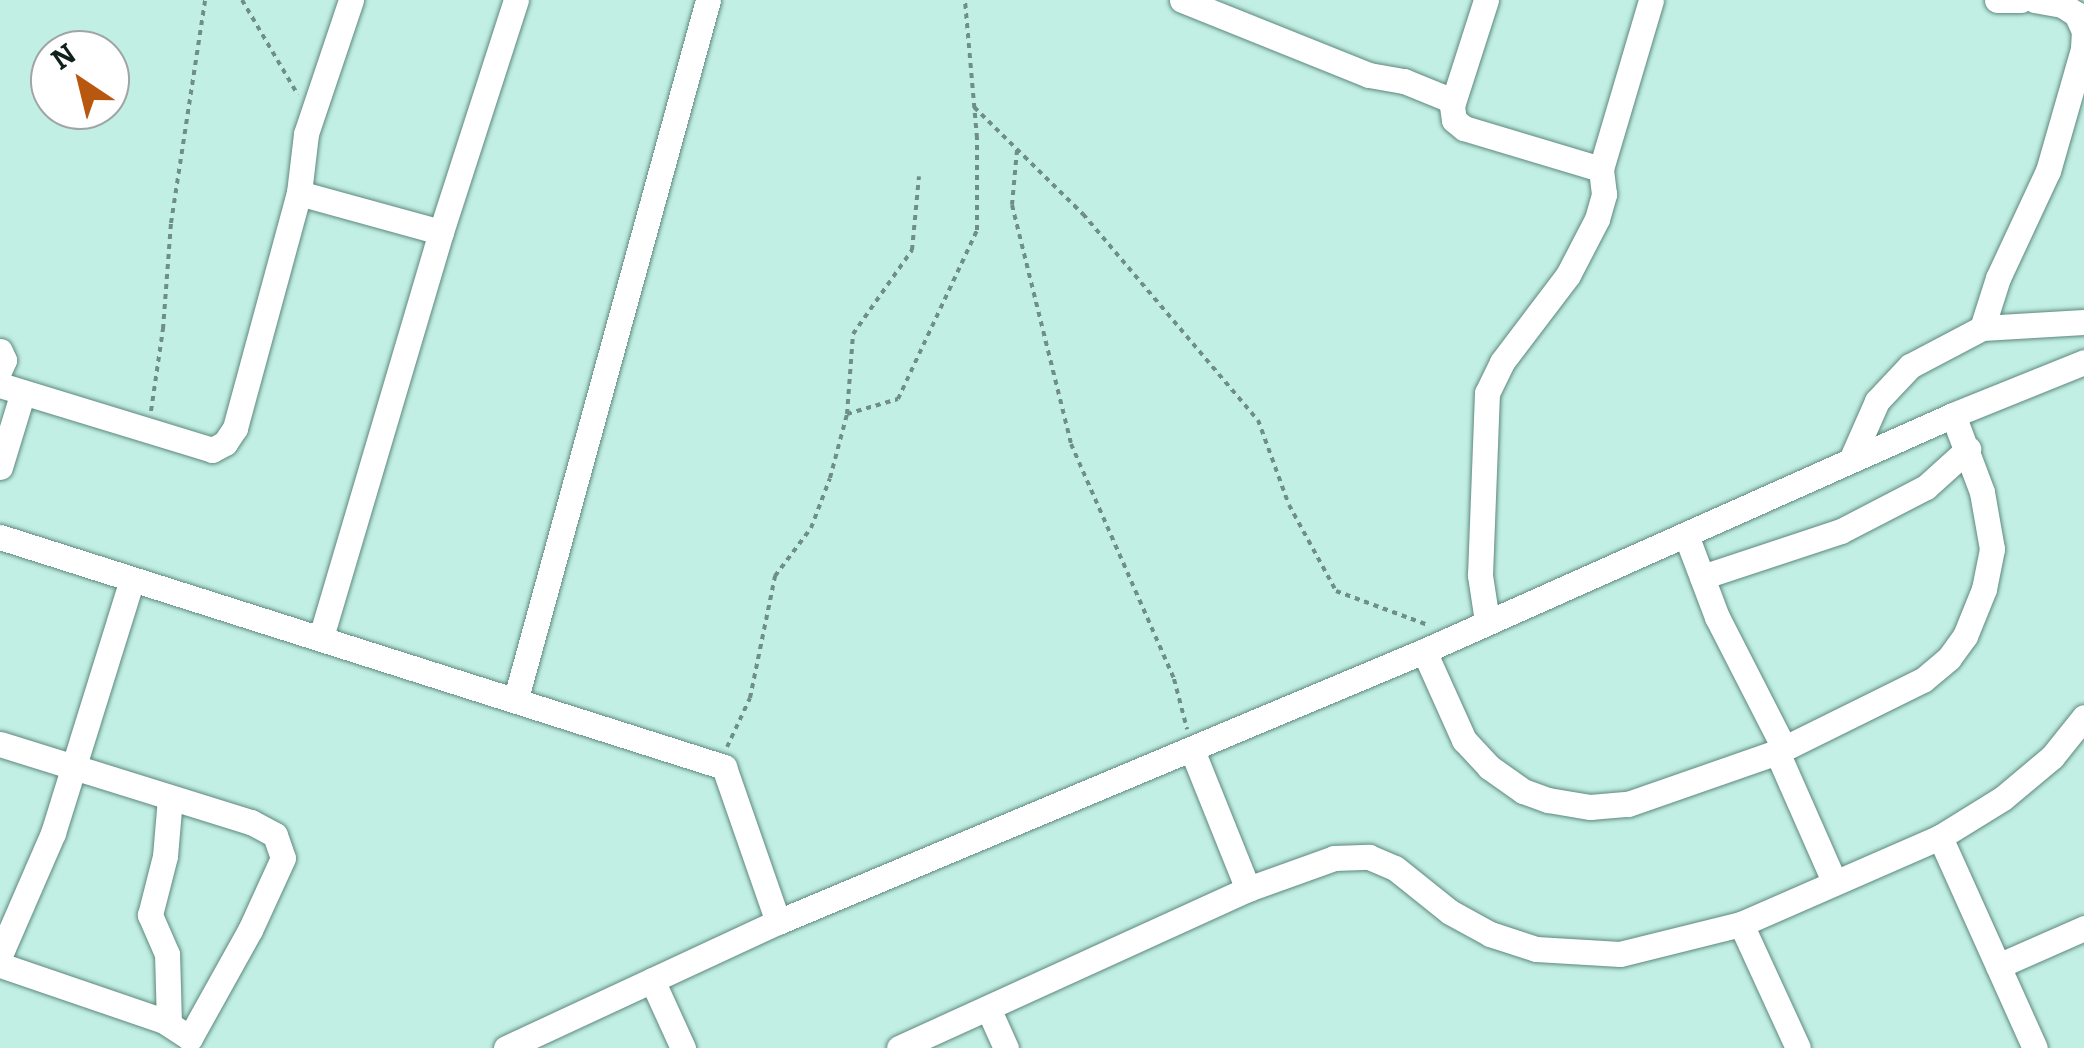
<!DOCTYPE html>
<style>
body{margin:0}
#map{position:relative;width:2084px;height:1048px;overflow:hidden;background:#c2efe4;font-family:Bitter,serif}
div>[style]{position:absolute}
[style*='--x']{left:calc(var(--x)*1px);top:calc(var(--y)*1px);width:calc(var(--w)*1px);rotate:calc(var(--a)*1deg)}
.path>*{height:4px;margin-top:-2px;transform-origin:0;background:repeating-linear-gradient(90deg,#6f8e87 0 5px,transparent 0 10px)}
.roads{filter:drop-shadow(0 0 2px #5e887e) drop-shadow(0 0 2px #5e887e)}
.minor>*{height:25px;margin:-12.5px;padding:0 12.5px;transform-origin:12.5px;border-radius:12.5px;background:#fff}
span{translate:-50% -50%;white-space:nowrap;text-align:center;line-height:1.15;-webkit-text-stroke:9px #fff;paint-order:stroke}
.north{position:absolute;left:30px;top:30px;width:100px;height:100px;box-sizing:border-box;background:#fff;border:2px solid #9fa6a5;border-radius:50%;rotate:325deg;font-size:28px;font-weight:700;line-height:40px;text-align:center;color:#10211d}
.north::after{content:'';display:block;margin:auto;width:35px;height:45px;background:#b7580e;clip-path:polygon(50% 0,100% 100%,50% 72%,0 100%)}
</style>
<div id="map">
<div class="path">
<div style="--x:242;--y:0;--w:110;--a:59.5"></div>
<div style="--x:974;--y:107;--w:153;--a:44.5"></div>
<div style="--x:1083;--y:214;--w:270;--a:49.7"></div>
<div style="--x:1258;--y:420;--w:90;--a:70"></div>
<div style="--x:1289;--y:505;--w:98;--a:61.3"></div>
<div style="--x:1336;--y:591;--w:98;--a:20.3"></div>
<div style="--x:1017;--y:150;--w:55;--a:95.2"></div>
<div style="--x:1012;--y:205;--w:246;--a:76.1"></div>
<div style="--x:1071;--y:444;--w:257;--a:66.3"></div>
<div style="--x:1174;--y:679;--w:52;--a:75.4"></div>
<div style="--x:151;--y:411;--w:83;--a:-81.7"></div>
<div style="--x:163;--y:329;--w:106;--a:-85.7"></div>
<div style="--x:171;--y:223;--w:226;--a:-81.3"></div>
<div style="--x:847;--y:414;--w:53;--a:-16.4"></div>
<div style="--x:898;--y:399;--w:187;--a:-64.9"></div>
<div style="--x:977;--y:230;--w:92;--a:-90"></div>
<div style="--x:977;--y:138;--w:139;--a:-95"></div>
<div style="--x:727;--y:747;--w:54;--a:-64.9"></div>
<div style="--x:750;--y:698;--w:125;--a:-78.4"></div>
<div style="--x:775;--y:576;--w:60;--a:-53.1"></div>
<div style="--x:811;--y:528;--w:53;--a:-69.2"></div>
<div style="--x:830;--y:478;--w:66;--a:-75.1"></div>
<div style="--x:847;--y:414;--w:80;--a:-85.7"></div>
<div style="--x:853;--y:334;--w:103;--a:-54.9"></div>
<div style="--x:912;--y:250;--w:74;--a:-84.6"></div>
</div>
<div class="roads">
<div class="minor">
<div style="--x:351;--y:0;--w:141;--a:108.6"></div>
<div style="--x:306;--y:134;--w:59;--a:96.8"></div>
<div style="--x:299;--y:193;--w:147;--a:15.4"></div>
<div style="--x:1182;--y:0;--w:201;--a:21.9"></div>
<div style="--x:1369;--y:75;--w:36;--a:10"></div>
<div style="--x:1404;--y:81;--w:53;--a:22.2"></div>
<div style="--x:1486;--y:0;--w:111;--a:107.8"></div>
<div style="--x:1452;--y:106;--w:14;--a:82"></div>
<div style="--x:1454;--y:120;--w:13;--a:39"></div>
<div style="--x:1464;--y:128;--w:143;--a:16.7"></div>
<div style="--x:1601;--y:169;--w:176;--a:-73.5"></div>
<div style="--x:1997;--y:0;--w:24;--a:0"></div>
<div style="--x:1982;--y:328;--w:52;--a:-72.3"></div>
<div style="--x:1998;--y:278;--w:118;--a:-65"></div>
<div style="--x:2048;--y:171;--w:127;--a:-74"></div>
<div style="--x:2083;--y:49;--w:18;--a:-87"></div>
<div style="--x:2084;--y:31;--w:19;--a:-115"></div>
<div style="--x:2076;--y:14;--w:17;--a:-147"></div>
<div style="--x:2062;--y:5;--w:27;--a:-170"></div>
<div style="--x:0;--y:351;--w:10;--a:66"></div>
<div style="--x:4;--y:360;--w:10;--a:114"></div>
<div style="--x:0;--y:385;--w:222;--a:17"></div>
<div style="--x:212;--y:450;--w:15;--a:-28"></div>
<div style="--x:225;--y:443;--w:18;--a:-56"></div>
<div style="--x:235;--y:428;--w:244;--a:-74.8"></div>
<div style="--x:1851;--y:460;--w:64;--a:-66.2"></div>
<div style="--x:1877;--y:401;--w:48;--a:-46.7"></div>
<div style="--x:1910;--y:366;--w:81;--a:-27.8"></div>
<div style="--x:1982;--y:328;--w:102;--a:-3.4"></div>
<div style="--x:0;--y:467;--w:78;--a:-73"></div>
<div style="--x:1686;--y:535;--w:88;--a:69.3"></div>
<div style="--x:1717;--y:617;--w:147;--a:62.9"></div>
<div style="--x:0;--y:537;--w:760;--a:17.62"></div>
<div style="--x:724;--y:767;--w:164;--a:70.8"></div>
<div style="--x:1702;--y:577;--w:146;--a:-18.3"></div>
<div style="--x:1841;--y:531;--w:96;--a:-27.4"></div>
<div style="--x:1926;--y:487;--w:57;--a:-42.1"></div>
<div style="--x:1487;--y:621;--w:47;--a:-98.7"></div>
<div style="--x:1480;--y:575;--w:182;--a:-87.8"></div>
<div style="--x:1487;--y:393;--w:34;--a:-64"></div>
<div style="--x:1502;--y:362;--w:109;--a:-52.8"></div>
<div style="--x:1568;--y:275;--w:63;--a:-62.6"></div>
<div style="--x:1597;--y:219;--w:26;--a:-74"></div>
<div style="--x:1604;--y:194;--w:25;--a:-97"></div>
<div style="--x:321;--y:637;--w:422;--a:-73.5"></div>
<div style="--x:441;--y:232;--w:244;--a:-72.1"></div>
<div style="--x:1424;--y:651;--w:98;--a:65.8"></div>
<div style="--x:1464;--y:740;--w:37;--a:47"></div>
<div style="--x:1489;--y:767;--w:42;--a:35.2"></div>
<div style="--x:1523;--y:791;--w:27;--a:20"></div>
<div style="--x:1548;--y:800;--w:43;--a:9.5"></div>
<div style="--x:1590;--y:807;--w:38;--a:-5"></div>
<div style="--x:1628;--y:804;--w:158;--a:-19.2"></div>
<div style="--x:1777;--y:752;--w:163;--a:-26.3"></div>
<div style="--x:1923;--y:680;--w:34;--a:-40"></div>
<div style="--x:1949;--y:658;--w:27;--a:-54"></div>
<div style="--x:1965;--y:636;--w:51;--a:-68"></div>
<div style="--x:1984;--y:589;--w:41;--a:-78.7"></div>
<div style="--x:1992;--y:549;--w:58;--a:-100"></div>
<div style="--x:1982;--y:492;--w:82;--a:-110.6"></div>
<div style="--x:516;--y:698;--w:724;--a:-74.62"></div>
<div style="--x:0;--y:744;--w:263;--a:17.3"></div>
<div style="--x:251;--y:822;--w:27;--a:28"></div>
<div style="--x:275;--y:835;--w:24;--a:71"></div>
<div style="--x:283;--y:858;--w:79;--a:114.6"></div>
<div style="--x:250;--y:930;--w:124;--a:119.1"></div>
<div style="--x:190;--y:1038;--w:31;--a:-147"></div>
<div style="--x:164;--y:1021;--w:173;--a:-161.1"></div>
<div style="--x:1192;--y:750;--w:150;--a:68.1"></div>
<div style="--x:1777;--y:752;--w:141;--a:66.2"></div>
<div style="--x:1940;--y:837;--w:231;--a:65.8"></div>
<div style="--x:1741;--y:924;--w:136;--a:65.3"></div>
<div style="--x:0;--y:955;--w:133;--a:-66.5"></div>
<div style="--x:53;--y:833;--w:263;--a:-72.7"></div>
<div style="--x:1998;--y:966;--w:94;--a:-23.8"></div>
<div style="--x:652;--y:980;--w:75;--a:65.5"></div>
<div style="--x:988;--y:1008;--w:44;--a:65.8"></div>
<div style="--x:169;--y:1024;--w:70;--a:-91.6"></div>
<div style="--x:167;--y:954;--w:43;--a:-113.6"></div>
<div style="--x:150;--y:915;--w:61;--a:-75.7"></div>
<div style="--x:165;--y:856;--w:58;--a:-85.1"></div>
<div style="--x:506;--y:1048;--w:300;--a:-24.9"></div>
<div style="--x:778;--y:922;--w:701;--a:-22.76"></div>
<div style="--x:1424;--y:651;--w:579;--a:-24.04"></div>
<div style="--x:1953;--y:415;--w:141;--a:-22"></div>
<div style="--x:899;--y:1048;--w:384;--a:-24.5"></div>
<div style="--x:1248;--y:889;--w:91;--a:-19.8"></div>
<div style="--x:1334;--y:858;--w:35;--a:-2"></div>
<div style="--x:1369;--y:857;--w:28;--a:23"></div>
<div style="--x:1395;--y:868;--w:70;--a:38.7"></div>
<div style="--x:1450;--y:912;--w:46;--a:28.8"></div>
<div style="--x:1490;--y:934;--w:48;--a:18.1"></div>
<div style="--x:1536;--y:949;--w:84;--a:3.4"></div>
<div style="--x:1620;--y:954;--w:125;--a:-13.9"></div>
<div style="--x:1741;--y:924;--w:217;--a:-23.6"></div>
<div style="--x:1940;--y:837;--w:74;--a:-31.8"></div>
<div style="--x:2003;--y:798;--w:64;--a:-39.9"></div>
<div style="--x:2052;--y:757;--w:51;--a:-51.3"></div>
</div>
</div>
<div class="north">N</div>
</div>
